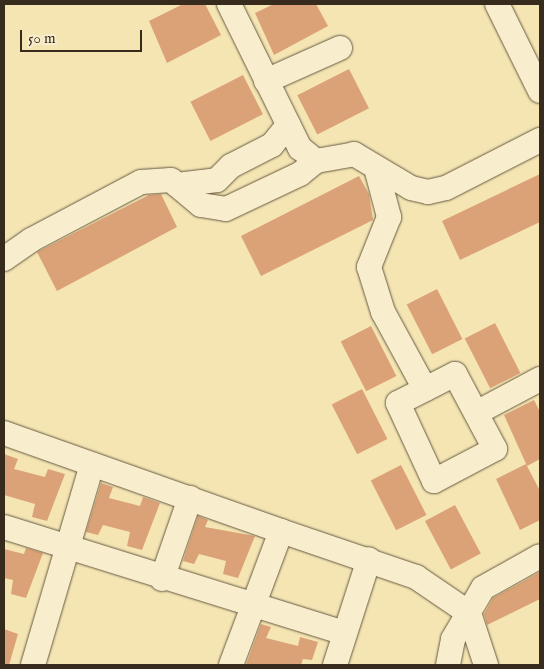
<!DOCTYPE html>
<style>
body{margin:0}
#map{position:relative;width:544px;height:669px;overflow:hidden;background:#f5e5b3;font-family:"IM FELL English",serif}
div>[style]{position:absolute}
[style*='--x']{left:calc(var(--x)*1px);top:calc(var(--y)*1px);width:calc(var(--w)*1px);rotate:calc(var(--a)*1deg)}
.building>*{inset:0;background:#dba277;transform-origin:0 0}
.roads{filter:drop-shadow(0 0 1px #665a42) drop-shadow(0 0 1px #665a42)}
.minor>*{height:24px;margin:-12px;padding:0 12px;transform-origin:12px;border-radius:12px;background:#f8eece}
span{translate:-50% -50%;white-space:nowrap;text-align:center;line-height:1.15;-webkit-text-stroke:4px #f8eece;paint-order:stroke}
.frame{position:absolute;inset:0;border:5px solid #372b1d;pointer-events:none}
.scale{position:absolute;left:20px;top:30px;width:122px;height:22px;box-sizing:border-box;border:2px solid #372b1d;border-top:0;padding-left:6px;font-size:15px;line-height:18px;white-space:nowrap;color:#372b1d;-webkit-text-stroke:4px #f8eece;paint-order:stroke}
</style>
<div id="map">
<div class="building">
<div style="clip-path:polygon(183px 4px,205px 4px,221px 35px,167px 63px,149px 21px)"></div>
<div style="clip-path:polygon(274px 4px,316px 4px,328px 26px,274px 55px,255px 13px)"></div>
<div style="left:349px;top:69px;width:44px;height:58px;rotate:63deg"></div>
<div style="left:243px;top:75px;width:44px;height:59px;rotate:63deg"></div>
<div style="clip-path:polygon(540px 174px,540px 222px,460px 260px,442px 221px)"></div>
<div style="clip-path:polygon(359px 176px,369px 194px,373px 220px,261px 276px,241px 236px)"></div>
<div style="clip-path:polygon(161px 194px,177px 227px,57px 291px,37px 252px,149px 195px)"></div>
<div style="left:437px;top:289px;width:56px;height:34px;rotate:63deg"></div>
<div style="left:495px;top:323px;width:56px;height:34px;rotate:63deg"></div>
<div style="left:371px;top:326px;width:56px;height:34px;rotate:63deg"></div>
<div style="left:362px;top:389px;width:56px;height:34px;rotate:63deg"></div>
<div style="clip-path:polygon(534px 400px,540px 412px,540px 459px,527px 466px,504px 415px)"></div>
<div style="clip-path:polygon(4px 454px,18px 459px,14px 469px,45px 477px,48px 469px,65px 474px,47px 521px,32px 517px,35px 504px,4px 495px)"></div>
<div style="clip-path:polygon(526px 464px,540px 491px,540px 520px,520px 530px,496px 479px)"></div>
<div style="left:401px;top:465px;width:56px;height:34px;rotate:63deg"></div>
<div style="clip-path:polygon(101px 483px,113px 487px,109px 498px,140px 506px,143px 497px,160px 503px,142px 550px,127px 546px,130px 532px,103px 525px,98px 535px,86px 532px)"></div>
<div style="left:455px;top:505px;width:55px;height:34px;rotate:62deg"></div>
<div style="clip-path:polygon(198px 516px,208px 520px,205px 527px,255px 536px,238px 578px,223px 574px,226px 561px,199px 554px,194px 564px,183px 561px)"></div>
<div style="clip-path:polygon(26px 548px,43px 553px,26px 598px,11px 594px,13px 580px,4px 578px,4px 549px,24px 554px)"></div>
<div style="clip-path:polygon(540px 572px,540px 599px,487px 625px,484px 614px,493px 598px)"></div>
<div style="clip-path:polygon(261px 624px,271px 627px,266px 638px,298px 646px,300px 637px,318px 642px,312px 660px,303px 659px,301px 665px,246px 665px)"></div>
<div style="clip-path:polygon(4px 629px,18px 634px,9px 665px,4px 665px)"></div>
</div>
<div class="roads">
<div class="minor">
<div style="--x:229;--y:4;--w:161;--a:63.8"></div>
<div style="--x:300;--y:148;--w:21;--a:39"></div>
<div style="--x:316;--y:161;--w:39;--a:-10"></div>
<div style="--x:354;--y:154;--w:66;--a:30.8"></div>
<div style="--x:411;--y:188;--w:17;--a:13"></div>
<div style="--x:428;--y:192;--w:18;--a:-13"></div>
<div style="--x:446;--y:188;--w:106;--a:-27.1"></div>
<div style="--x:497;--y:4;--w:97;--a:63.7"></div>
<div style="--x:266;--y:81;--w:81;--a:-24"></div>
<div style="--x:376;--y:168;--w:51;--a:75.1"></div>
<div style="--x:389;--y:217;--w:54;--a:111.8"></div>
<div style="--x:369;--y:267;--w:47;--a:72.7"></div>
<div style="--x:383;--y:312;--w:88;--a:61.4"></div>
<div style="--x:177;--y:185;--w:40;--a:-7.1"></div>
<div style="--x:217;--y:180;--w:20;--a:-45"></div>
<div style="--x:231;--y:166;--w:46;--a:-27.1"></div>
<div style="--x:272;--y:145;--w:26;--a:-51"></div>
<div style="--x:4;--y:259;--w:33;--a:-35"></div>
<div style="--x:31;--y:240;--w:124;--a:-27.8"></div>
<div style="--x:141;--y:182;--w:30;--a:-4"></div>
<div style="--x:171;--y:180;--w:39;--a:40"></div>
<div style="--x:201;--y:205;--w:25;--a:9"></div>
<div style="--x:226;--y:209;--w:82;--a:-25.3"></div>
<div style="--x:300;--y:174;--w:21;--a:-39"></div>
<div style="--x:455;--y:374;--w:85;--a:61.9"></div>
<div style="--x:495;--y:449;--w:69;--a:152.3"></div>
<div style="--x:434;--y:481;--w:86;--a:-114.8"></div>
<div style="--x:398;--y:403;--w:64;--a:-27"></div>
<div style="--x:478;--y:412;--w:70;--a:-28"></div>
<div style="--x:4;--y:433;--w:294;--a:19.5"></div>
<div style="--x:4;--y:527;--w:357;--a:17.3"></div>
<div style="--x:162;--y:579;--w:86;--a:-70.9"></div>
<div style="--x:33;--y:665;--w:209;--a:-73.6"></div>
<div style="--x:231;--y:665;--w:143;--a:-69.5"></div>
<div style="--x:281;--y:531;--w:143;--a:18.8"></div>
<div style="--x:416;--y:577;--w:64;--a:34.2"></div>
<div style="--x:469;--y:613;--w:55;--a:71.9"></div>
<div style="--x:335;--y:665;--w:111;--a:-72.2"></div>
<div style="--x:448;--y:665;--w:26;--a:-79"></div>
<div style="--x:453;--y:639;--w:59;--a:-59.5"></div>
<div style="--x:483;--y:588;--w:65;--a:-29.3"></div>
</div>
</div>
<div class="frame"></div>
<div class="scale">50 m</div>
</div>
